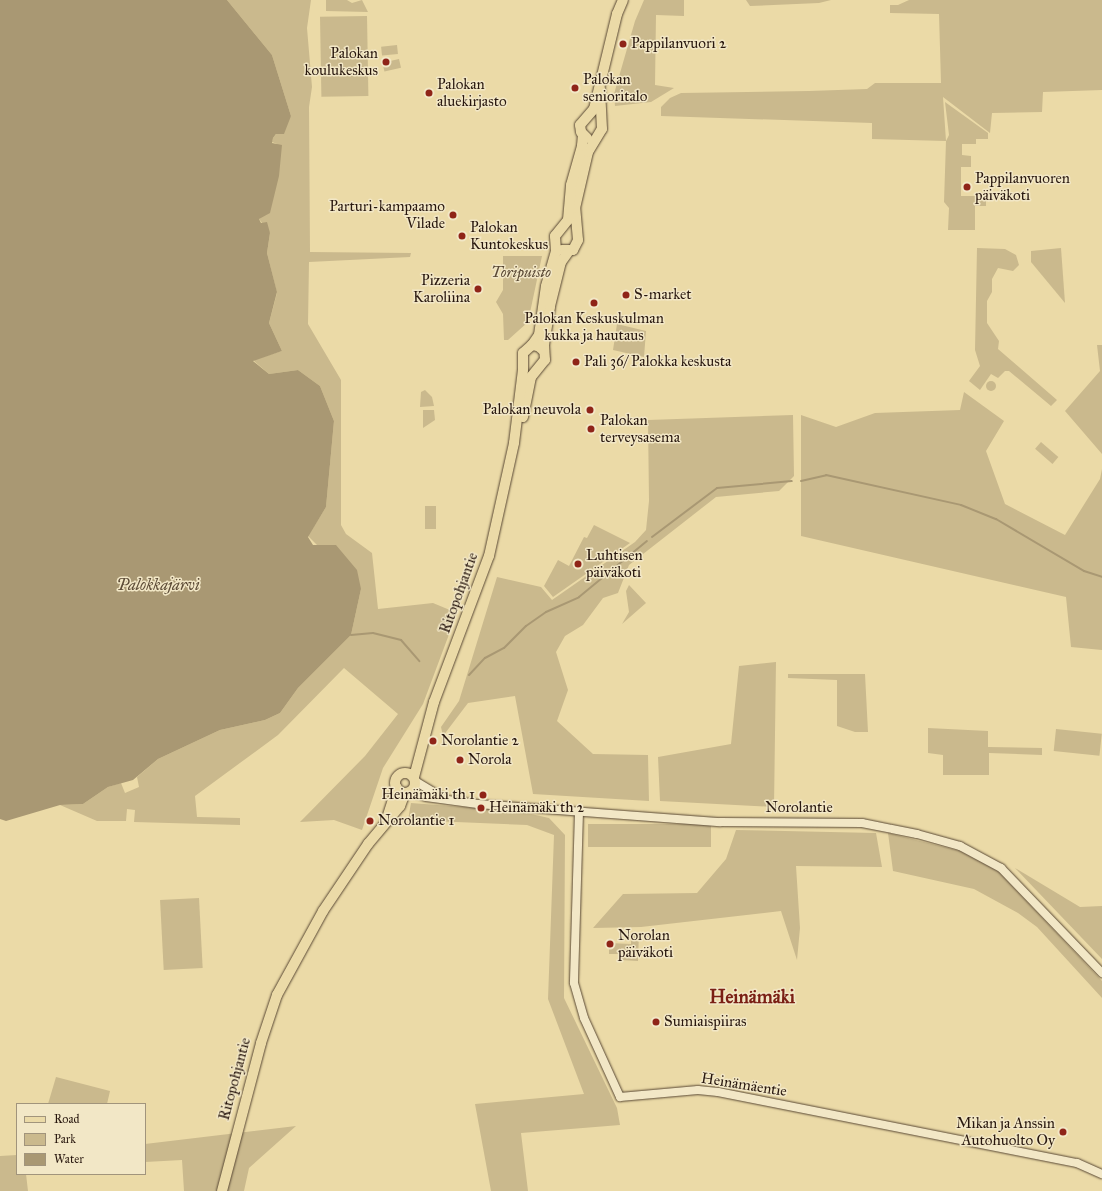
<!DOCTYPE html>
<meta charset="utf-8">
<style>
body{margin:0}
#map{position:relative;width:1102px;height:1191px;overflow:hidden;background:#ebdaa7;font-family:"IM FELL Great Primer",serif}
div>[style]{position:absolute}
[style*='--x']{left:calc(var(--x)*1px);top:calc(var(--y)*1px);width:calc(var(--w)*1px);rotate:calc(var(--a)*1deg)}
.green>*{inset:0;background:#cab98d;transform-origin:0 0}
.round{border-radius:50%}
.water>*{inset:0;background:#a99873}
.stream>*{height:2px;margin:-1px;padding:0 1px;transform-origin:1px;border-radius:1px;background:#a99873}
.roads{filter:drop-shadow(0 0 1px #594834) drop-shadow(0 0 1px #594834)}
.minor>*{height:8px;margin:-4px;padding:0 4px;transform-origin:4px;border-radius:4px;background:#f2e7c6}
.major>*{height:10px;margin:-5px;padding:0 5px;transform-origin:5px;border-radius:5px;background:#ebdaa7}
.major>.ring{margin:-5px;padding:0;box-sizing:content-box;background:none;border:10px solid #ebdaa7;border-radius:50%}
.dots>*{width:11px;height:11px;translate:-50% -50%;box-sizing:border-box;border:2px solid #f2e7c6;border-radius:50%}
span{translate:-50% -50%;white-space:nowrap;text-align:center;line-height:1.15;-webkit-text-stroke:3px #f2e7c6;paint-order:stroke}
.poi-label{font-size:15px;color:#28170e}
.left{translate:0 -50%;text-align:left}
.right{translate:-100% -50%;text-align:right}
.park-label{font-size:15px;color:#594834;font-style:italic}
.street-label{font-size:15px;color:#28170e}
.water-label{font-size:16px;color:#5c4b36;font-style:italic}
.district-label{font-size:19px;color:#7a1f14;font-weight:700}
.legend{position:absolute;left:16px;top:1103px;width:130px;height:72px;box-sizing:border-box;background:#f2e7c6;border:1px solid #a1947c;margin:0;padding:5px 7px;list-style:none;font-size:12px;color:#28170e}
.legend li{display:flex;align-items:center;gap:8px;height:20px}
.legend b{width:20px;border:1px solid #a1947c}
</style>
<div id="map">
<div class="green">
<div style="clip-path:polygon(227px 0,311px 0,307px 28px,312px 87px,309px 107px,310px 252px,411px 253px,410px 257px,309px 262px,308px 324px,341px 380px,341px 525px,346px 534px,372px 553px,378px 609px,433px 603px,457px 613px,423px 704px,383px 768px,362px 830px,334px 820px,300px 822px,365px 756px,398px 714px,344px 668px,278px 735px,195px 796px,197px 817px,240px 818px,240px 825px,134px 822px,135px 810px,127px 809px,126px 821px,97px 821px,60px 805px,83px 804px,108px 787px,121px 783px,125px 793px,139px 787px,137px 777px,158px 759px,220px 730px,265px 720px,280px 713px,298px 688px,351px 635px,361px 589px,308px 536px,326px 507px,334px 421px,320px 386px,298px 370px,269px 374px,253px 360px,282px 351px,269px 323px,277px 293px,267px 253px,270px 233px,259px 219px,262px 215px,277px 144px,272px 142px,273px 138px,291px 116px,272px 55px)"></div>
<div style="clip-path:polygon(326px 0,347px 0,352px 3px,362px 0,368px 12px,326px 11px)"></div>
<div style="clip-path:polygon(644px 0,684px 0,684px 16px,656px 15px,655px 85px,674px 88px,651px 102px,615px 106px,614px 94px,635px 21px)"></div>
<div style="clip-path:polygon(746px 0,831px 0,819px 3px,750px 6px)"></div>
<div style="clip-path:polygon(909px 0,1102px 0,1102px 90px,1043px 92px,1042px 112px,992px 113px,990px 133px,943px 97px,946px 141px,872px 139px,872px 123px,661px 116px,661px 107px,670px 98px,681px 93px,809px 91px,867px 89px,875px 83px,941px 83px,939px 14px,890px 13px,890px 5px,898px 5px)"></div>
<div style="left:367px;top:16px;width:80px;height:47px;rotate:89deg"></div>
<div style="left:397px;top:45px;width:9px;height:16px;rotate:84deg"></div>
<div style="left:399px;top:59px;width:9px;height:17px;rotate:77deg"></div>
<div style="clip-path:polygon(945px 102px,988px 133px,988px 139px,976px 139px,976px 144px,962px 144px,962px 155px,971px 156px,971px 167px,961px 167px,961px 196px,986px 196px,986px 206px,975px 206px,975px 230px,948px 230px,949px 208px,944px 202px,946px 141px,949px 135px)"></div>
<div style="clip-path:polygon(977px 248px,1005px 249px,1016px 255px,1019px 265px,1013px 271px,998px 268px,992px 279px,992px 292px,987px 301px,987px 323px,999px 341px,998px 349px,1057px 400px,1051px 406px,1009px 371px,1005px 371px,998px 378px,991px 374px,980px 390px,969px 381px,980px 366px,975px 350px)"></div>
<div style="clip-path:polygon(1061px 248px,1065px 303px,1031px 262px,1031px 251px)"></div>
<div style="clip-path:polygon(503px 256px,542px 256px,528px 322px,508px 340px,504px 340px,503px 314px,496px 302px,503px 290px)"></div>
<div style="clip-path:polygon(617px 324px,646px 331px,644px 357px,613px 350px)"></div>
<div style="clip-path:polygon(1097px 345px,1102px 345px,1102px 454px,1065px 411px,1100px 371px)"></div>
<div class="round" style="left:986px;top:381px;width:10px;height:10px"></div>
<div style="clip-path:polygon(425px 390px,432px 397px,434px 406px,420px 407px,421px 392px)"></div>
<div style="clip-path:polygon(964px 392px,1004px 421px,986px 451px,1005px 504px,1065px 535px,1100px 479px,1102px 469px,1102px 650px,1071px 647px,1066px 597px,801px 536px,801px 415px,836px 427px,875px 413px,960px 410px)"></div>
<div style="clip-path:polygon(423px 410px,434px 410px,435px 420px,423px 428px)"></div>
<div style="clip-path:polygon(793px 415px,794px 476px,779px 491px,716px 497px,629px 565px,618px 593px,603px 598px,583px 625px,565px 636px,556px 652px,568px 690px,557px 721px,593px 754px,648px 755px,649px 801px,533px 794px,515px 696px,468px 703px,443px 736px,441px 727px,459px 701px,497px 577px,541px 587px,552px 600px,635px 542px,646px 530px,649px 501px,648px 420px)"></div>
<div style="left:1041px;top:442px;width:23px;height:9px;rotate:41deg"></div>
<div style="left:425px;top:506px;width:11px;height:23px"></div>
<div style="clip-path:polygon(594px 525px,630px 543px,553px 597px,544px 586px,558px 560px,569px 566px,584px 537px,587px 538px)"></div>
<div style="clip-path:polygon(629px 585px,646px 603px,622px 624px,629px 612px,626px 591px)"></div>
<div style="clip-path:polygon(776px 662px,774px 807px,660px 801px,658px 757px,731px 744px,739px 666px)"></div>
<div style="clip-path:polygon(788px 674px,865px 674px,868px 732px,855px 732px,837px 726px,837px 680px,788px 678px)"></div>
<div style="clip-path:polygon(928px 728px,988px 731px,988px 747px,1042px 748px,1042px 755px,989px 753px,989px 775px,943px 775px,943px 755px,928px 753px)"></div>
<div style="left:1056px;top:729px;width:46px;height:22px;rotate:6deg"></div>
<div style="clip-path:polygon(411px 803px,518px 811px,549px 818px,565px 835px,564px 998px,617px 1108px,620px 1125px,521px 1133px,528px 1191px,491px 1191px,475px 1104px,584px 1094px,548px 999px,554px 835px,527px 825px,408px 820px)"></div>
<div style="left:588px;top:824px;width:123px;height:23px"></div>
<div style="clip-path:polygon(736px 830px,876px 833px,882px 867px,796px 866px,800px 928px,797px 960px,781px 911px,641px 927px,593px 928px,623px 894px,697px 893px,726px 859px)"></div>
<div style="clip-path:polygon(888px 833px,960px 851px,998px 871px,1102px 981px,1102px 998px,1037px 927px,1018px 913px,974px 889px,893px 871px)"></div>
<div style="clip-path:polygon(1015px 868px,1080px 907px,1102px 906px,1102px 959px)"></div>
<div style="left:199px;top:898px;width:70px;height:39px;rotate:87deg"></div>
<div style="clip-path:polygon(631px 933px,639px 933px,638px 961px,620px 960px,619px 954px,609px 954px,609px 943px,631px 944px)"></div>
<div style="clip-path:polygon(56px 1077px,110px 1091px,107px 1104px,48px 1104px)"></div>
<div style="clip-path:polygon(296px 1126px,249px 1168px,244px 1191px,184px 1191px,182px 1160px,145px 1162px,145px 1144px)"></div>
<div style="clip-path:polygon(17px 1155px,17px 1174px,26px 1174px,28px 1191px,0 1191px,0 1156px)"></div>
</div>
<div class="water">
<div style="clip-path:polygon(0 0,227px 0,272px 55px,291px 116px,284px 134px,276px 134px,273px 138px,272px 143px,282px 145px,279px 176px,270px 213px,259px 219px,261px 223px,267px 222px,270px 233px,267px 253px,277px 292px,269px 323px,282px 351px,253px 361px,269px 374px,298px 370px,320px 386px,334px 421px,326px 507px,308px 537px,313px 545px,336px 545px,357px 570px,361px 589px,351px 635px,298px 688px,280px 713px,265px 720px,220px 730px,158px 759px,133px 780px,108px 787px,83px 804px,60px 805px,6px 821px,0 819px)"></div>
</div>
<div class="stream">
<div style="--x:801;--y:481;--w:26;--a:-13"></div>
<div style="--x:826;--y:475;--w:138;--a:12.5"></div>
<div style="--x:961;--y:505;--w:38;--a:22"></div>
<div style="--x:996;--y:519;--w:102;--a:30.6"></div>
<div style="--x:1084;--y:571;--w:19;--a:18"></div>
<div style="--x:652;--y:537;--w:81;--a:-37"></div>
<div style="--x:717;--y:488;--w:75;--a:-5.3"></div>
<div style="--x:351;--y:635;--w:22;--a:-5"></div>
<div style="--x:373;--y:633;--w:29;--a:14"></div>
<div style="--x:401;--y:640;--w:28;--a:49"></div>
<div style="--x:469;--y:675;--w:23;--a:-47"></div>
<div style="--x:485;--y:658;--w:21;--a:-28"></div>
<div style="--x:504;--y:648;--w:31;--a:-45"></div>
<div style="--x:526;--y:626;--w:24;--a:-35"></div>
<div style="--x:546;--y:612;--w:36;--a:-24"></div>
<div style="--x:579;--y:597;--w:88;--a:-39.5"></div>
</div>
<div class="roads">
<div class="minor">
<div style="--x:415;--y:781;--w:31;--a:31"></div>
<div style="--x:410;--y:792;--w:17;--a:17"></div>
<div style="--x:426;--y:797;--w:52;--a:7.7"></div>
<div style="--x:478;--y:804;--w:243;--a:4.3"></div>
<div style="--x:720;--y:822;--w:142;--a:0.4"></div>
<div style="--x:862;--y:823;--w:56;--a:11.3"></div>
<div style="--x:917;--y:834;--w:45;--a:15.6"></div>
<div style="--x:960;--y:846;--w:47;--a:28.2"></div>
<div style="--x:1001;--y:868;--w:146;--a:46.1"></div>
<div style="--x:579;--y:812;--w:171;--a:91.7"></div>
<div style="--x:574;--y:983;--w:36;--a:74"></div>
<div style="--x:584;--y:1018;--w:87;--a:65.5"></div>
<div style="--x:620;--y:1097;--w:78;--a:-5.1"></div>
<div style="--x:698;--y:1090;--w:20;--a:6"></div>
<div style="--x:718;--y:1092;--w:366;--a:11.2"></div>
<div style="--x:1077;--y:1163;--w:27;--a:24"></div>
</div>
<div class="major">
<div style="--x:587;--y:138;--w:8;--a:-135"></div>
<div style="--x:581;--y:132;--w:7;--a:-98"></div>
<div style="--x:580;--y:125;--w:21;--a:-49"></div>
<div style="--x:594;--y:109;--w:98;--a:-76.4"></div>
<div style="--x:617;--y:14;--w:15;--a:-67"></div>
<div style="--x:562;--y:250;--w:11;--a:0"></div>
<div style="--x:573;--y:250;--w:11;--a:-63"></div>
<div style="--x:578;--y:240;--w:32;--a:-95"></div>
<div style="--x:575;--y:208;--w:57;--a:-76.9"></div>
<div style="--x:588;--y:152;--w:27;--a:-59"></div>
<div style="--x:602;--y:129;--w:40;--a:-92.9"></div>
<div style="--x:532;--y:345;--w:12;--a:-55"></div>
<div style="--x:539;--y:335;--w:49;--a:-81.9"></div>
<div style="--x:546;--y:286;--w:36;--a:-74"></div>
<div style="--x:556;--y:251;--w:15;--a:-94"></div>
<div style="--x:555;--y:236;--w:21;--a:-51"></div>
<div style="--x:568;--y:220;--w:35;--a:-85"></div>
<div style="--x:571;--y:185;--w:41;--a:-74.2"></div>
<div style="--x:582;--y:146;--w:11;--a:-85"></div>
<div style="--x:523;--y:417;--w:41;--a:-78.7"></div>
<div style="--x:531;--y:377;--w:22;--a:-51"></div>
<div style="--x:545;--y:360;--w:15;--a:-94"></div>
<div style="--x:544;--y:345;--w:39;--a:-81"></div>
<div style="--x:550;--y:306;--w:45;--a:-76"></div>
<div style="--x:561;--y:262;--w:14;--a:-54"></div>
<div class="ring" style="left:395px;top:773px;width:10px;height:10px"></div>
<div style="--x:414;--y:777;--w:78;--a:-75.1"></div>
<div style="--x:434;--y:702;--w:156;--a:-69.4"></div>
<div style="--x:489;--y:556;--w:116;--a:-77.5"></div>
<div style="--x:514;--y:443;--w:74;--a:-83"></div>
<div style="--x:523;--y:370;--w:17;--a:-90"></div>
<div style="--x:523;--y:353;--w:12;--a:-42"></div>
<div style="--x:532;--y:345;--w:6;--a:9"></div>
<div style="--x:538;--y:346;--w:8;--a:40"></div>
<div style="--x:387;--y:818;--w:32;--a:-72"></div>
<div style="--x:222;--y:1191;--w:153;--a:-75.2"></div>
<div style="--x:261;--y:1043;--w:51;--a:-71.6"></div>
<div style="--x:277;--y:995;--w:96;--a:-61.3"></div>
<div style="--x:323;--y:911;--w:81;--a:-56.1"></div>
<div style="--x:368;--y:844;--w:50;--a:-49.9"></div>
<div style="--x:400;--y:806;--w:14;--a:-69"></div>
</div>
</div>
<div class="dots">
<div style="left:623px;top:44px;background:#8f2418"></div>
<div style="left:386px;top:62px;background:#8f2418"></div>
<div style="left:575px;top:88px;background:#8f2418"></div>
<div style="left:429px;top:93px;background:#8f2418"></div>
<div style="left:967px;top:187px;background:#8f2418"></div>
<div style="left:453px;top:215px;background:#8f2418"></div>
<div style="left:462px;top:236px;background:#8f2418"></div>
<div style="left:478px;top:289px;background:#8f2418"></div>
<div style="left:626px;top:295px;background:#8f2418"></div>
<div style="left:594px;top:303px;background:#8f2418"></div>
<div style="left:576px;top:362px;background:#8f2418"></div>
<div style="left:590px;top:410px;background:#8f2418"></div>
<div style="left:591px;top:429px;background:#8f2418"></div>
<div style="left:578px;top:564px;background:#8f2418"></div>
<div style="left:433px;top:741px;background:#8f2418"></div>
<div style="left:460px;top:760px;background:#8f2418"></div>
<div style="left:483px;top:795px;background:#8f2418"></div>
<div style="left:481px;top:808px;background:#8f2418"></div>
<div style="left:370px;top:821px;background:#8f2418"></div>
<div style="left:610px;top:944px;background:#8f2418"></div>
<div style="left:656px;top:1022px;background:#8f2418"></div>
<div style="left:1063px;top:1132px;background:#8f2418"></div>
</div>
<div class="poi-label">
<span class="left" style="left:631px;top:44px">Pappilanvuori 2</span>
<span class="right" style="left:378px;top:62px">Palokan<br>koulukeskus</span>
<span class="left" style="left:583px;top:88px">Palokan<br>senioritalo</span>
<span class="left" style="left:437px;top:93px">Palokan<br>aluekirjasto</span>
<span class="left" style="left:975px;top:187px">Pappilanvuoren<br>päiväkoti</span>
<span class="right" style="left:445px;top:215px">Parturi-kampaamo<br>Vilade</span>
<span class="left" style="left:470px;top:236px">Palokan<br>Kuntokeskus</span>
<span class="right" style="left:470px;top:289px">Pizzeria<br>Karoliina</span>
<span class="left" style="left:634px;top:295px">S-market</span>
<span style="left:594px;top:327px">Palokan Keskuskulman<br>kukka ja hautaus</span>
<span class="left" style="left:584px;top:362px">Pali 36/ Palokka keskusta</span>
<span class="right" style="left:581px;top:410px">Palokan neuvola</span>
<span class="left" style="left:600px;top:429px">Palokan<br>terveysasema</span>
<span class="left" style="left:586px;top:564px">Luhtisen<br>päiväkoti</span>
<span class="left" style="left:441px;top:741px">Norolantie 2</span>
<span class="left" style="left:468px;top:760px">Norola</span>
<span class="right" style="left:475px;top:795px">Heinämäki th 1</span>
<span class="left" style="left:489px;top:808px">Heinämäki th 2</span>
<span class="left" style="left:378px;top:821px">Norolantie 1</span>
<span class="left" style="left:618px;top:944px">Norolan<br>päiväkoti</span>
<span class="left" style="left:664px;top:1022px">Sumiaispiiras</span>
<span class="right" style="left:1055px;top:1132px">Mikan ja Anssin<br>Autohuolto Oy</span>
</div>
<div class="park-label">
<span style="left:521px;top:273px">Toripuisto</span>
</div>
<div class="street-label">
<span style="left:459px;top:593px;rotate:-70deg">Ritopohjantie</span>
<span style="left:799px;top:808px">Norolantie</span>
<span style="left:235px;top:1079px;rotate:-75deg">Ritopohjantie</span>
<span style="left:744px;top:1085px;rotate:9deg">Heinämäentie</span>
</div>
<div class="water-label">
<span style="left:158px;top:585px">Palokkajärvi</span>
</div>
<div class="district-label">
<span style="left:752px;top:997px">Heinämäki</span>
</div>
<ul class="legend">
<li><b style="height:5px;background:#ebdaa7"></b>Road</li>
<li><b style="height:11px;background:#cab98d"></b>Park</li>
<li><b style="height:11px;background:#a99873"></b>Water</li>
</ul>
</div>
